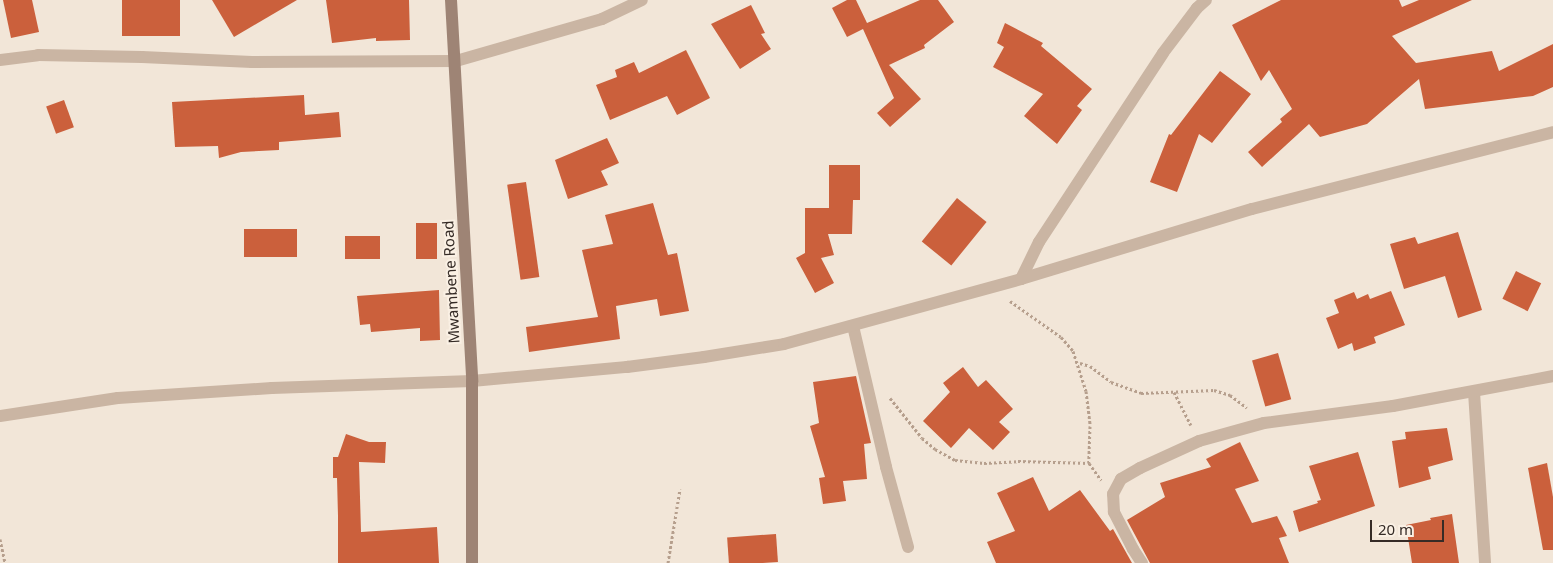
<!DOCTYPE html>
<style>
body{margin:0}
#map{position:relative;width:1553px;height:563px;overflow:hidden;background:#f2e6d8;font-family:"Noto Sans",sans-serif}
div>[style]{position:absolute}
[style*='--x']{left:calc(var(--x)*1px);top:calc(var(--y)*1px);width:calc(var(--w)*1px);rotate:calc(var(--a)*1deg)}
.building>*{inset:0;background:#cb603c;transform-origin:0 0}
.path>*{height:3px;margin-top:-1.5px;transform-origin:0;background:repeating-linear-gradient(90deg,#b69f8d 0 2.5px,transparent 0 5px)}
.street>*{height:12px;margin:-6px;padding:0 6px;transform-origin:6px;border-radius:6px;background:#cab5a3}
.secondary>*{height:12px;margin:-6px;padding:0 6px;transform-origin:6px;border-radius:6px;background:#9e8475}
span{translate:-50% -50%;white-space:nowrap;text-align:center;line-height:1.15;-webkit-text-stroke:4px #faf0e4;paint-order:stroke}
.street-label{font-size:15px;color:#352b26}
.scale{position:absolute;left:1370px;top:520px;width:74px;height:22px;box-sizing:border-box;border:2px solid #352b26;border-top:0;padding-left:6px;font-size:15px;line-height:18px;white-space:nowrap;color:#352b26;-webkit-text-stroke:4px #faf0e4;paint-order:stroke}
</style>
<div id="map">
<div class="building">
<div style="clip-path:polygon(3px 0,32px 0,39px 32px,11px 38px)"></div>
<div style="left:122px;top:0;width:58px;height:36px"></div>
<div style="clip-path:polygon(212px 0,297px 0,234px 37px)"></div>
<div style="clip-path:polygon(326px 0,409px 0,410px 40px,376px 41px,376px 38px,332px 43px)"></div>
<div style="clip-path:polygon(847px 0,856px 0,867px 23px,920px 0,938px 0,954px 22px,924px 45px,925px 48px,889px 65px,921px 99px,890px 127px,877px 113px,894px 98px,863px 29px,847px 37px,832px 8px)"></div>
<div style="clip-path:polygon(1281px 0,1399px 0,1402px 7px,1419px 0,1472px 0,1392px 36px,1416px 63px,1492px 51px,1499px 71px,1553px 44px,1553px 87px,1533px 96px,1425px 109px,1419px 79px,1367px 124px,1320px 137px,1309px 124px,1262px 167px,1248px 152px,1282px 122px,1280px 119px,1292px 109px,1269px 70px,1261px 81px,1232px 25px)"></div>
<div style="clip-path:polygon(751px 5px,765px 33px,761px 34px,771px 49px,740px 69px,711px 24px)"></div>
<div style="clip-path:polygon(1005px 23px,1043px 43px,1041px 46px,1092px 89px,1077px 106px,1082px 110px,1057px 144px,1024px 116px,1043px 94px,993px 67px,1004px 47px,997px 43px)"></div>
<div style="clip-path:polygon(686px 50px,710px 98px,677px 115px,667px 96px,610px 120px,596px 85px,617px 77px,615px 70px,634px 62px,639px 73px)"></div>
<div style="clip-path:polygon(1220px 71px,1251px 94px,1212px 143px,1199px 134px,1177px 192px,1150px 182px,1169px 134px,1171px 135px)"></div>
<div style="clip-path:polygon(304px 95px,305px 115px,339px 112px,341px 137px,279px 142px,279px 150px,241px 152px,219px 158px,218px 146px,175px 147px,172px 102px)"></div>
<div style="left:64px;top:100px;width:29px;height:19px;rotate:70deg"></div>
<div style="clip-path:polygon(607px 138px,619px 163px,601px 171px,608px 185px,568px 199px,555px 160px)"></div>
<div style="clip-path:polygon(829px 165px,860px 165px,860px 200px,853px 200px,852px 234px,828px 234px,834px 255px,821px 258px,834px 283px,815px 293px,796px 258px,805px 253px,805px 208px,829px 208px)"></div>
<div style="left:526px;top:182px;width:96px;height:19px;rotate:82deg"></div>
<div style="left:957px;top:198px;width:38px;height:56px;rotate:39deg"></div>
<div style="clip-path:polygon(653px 203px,668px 255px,677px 253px,689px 311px,660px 316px,657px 299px,616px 306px,620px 339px,529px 352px,526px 327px,598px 317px,582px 250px,613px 244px,605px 215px)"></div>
<div style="left:416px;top:223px;width:21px;height:36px"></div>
<div style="left:297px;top:229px;width:28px;height:53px;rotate:90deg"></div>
<div style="clip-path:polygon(1458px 232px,1482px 310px,1458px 318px,1445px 276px,1404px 289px,1390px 244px,1415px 237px,1418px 244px)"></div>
<div style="left:345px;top:236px;width:35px;height:23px"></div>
<div style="left:1516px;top:271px;width:28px;height:31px;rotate:26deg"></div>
<div style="clip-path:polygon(439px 290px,440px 340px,420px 341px,420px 328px,371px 332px,370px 324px,360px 325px,357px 296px)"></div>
<div style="clip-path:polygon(1391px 291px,1405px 325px,1374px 337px,1376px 343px,1354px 351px,1352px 343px,1338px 349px,1326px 318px,1339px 313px,1334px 300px,1354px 292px,1357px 299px,1368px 294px,1370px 299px)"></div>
<div style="left:1278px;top:353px;width:48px;height:27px;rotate:74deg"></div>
<div style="clip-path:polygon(963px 367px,978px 387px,986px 380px,1013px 409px,999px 422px,1010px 432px,993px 450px,969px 428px,951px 448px,923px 421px,950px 392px,943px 383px)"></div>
<div style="clip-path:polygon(856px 376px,871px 443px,864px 444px,867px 479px,843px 481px,846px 501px,823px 504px,819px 478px,825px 477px,810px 426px,819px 423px,813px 382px)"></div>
<div style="clip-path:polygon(1447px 428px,1453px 460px,1428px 467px,1431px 479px,1399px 488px,1392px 441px,1406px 439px,1405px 432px)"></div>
<div style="clip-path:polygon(346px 434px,369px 442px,386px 442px,385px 463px,359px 462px,361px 532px,437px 527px,439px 563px,338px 563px,338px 516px,337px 478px,333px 478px,333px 457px,338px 457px)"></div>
<div style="clip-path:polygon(1240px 442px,1259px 481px,1235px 489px,1252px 523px,1277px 516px,1287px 536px,1279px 538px,1289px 563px,1150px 563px,1127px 520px,1165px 497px,1160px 483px,1211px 467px,1206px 459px)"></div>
<div style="clip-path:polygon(1358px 452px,1375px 506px,1299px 532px,1293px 511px,1318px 503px,1317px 501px,1321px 500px,1309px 466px)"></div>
<div style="clip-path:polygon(1547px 463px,1553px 497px,1553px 550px,1543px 550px,1528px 468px)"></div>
<div style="clip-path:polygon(1033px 477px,1049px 511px,1080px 490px,1110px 531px,1113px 529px,1132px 563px,996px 563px,987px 542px,1015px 531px,997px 493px)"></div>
<div style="clip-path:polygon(1452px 514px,1459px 563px,1412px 563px,1406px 525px,1431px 520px,1430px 518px)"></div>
<div style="left:776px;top:534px;width:28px;height:49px;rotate:86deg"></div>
</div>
<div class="path">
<div style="--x:1010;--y:301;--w:62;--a:35.2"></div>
<div style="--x:1061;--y:337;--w:18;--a:49"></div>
<div style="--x:1073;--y:351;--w:42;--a:72"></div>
<div style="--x:1086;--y:391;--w:35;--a:83"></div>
<div style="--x:1090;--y:426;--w:37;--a:92"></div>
<div style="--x:1089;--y:463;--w:21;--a:55"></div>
<div style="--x:1080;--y:363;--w:10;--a:17"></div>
<div style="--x:1090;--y:366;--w:26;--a:37"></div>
<div style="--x:1111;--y:382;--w:32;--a:20"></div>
<div style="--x:1141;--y:393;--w:73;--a:-2.4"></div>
<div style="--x:1214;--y:390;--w:17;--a:17"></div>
<div style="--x:1230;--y:395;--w:21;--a:37"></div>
<div style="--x:1174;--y:392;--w:37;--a:63"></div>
<div style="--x:890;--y:398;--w:51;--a:51.3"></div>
<div style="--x:922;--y:438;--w:17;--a:40"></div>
<div style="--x:935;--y:449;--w:23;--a:29"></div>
<div style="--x:955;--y:460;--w:29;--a:6"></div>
<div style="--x:984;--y:463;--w:34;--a:-3"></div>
<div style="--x:1018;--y:461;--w:71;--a:1.6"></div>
<div style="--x:0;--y:539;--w:25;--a:78"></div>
<div style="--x:668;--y:563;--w:75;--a:-80.8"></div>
</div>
<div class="street">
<div style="--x:0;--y:60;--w:38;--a:-7"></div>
<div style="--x:38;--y:55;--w:104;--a:1.1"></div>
<div style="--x:142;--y:57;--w:110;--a:2.6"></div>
<div style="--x:252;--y:62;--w:204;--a:-0.3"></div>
<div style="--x:456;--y:61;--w:152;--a:-16"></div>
<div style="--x:602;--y:19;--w:44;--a:-25.4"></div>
<div style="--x:1021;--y:279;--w:41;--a:-64.1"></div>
<div style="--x:1039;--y:242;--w:226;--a:-56.7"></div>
<div style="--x:1163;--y:53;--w:56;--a:-52.9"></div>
<div style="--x:1197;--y:8;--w:12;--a:-42"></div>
<div style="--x:853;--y:326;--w:145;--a:76.8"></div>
<div style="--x:886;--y:467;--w:83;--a:74.6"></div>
<div style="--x:1474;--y:392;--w:171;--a:86.3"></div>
<div style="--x:0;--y:416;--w:119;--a:-8.7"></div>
<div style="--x:118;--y:398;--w:154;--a:-3.7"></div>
<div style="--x:272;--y:388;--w:200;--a:-2"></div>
<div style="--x:472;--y:381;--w:156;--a:-5.2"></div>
<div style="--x:627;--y:367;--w:78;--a:-7.4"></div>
<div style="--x:704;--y:357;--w:81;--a:-9.2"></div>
<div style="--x:784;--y:344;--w:246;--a:-15.3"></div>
<div style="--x:1021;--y:279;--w:241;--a:-16.9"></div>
<div style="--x:1252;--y:209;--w:311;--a:-14.3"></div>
<div style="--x:1142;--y:563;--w:17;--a:-123"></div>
<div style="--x:1133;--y:549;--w:42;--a:-117.2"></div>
<div style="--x:1114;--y:512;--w:18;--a:-93"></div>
<div style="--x:1113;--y:494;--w:17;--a:-62"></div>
<div style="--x:1121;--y:479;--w:22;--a:-30"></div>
<div style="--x:1140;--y:468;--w:65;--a:-24.6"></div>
<div style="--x:1199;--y:441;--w:67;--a:-15.5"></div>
<div style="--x:1264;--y:423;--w:130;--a:-7.5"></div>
<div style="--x:1393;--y:406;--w:163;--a:-10.6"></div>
</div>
<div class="secondary">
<div style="--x:451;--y:0;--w:382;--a:86.8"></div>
<div style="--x:472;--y:381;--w:182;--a:90"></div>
</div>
<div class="street-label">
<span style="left:451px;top:282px;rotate:-93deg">Mwambene Road</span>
</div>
<div class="scale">20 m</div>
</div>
